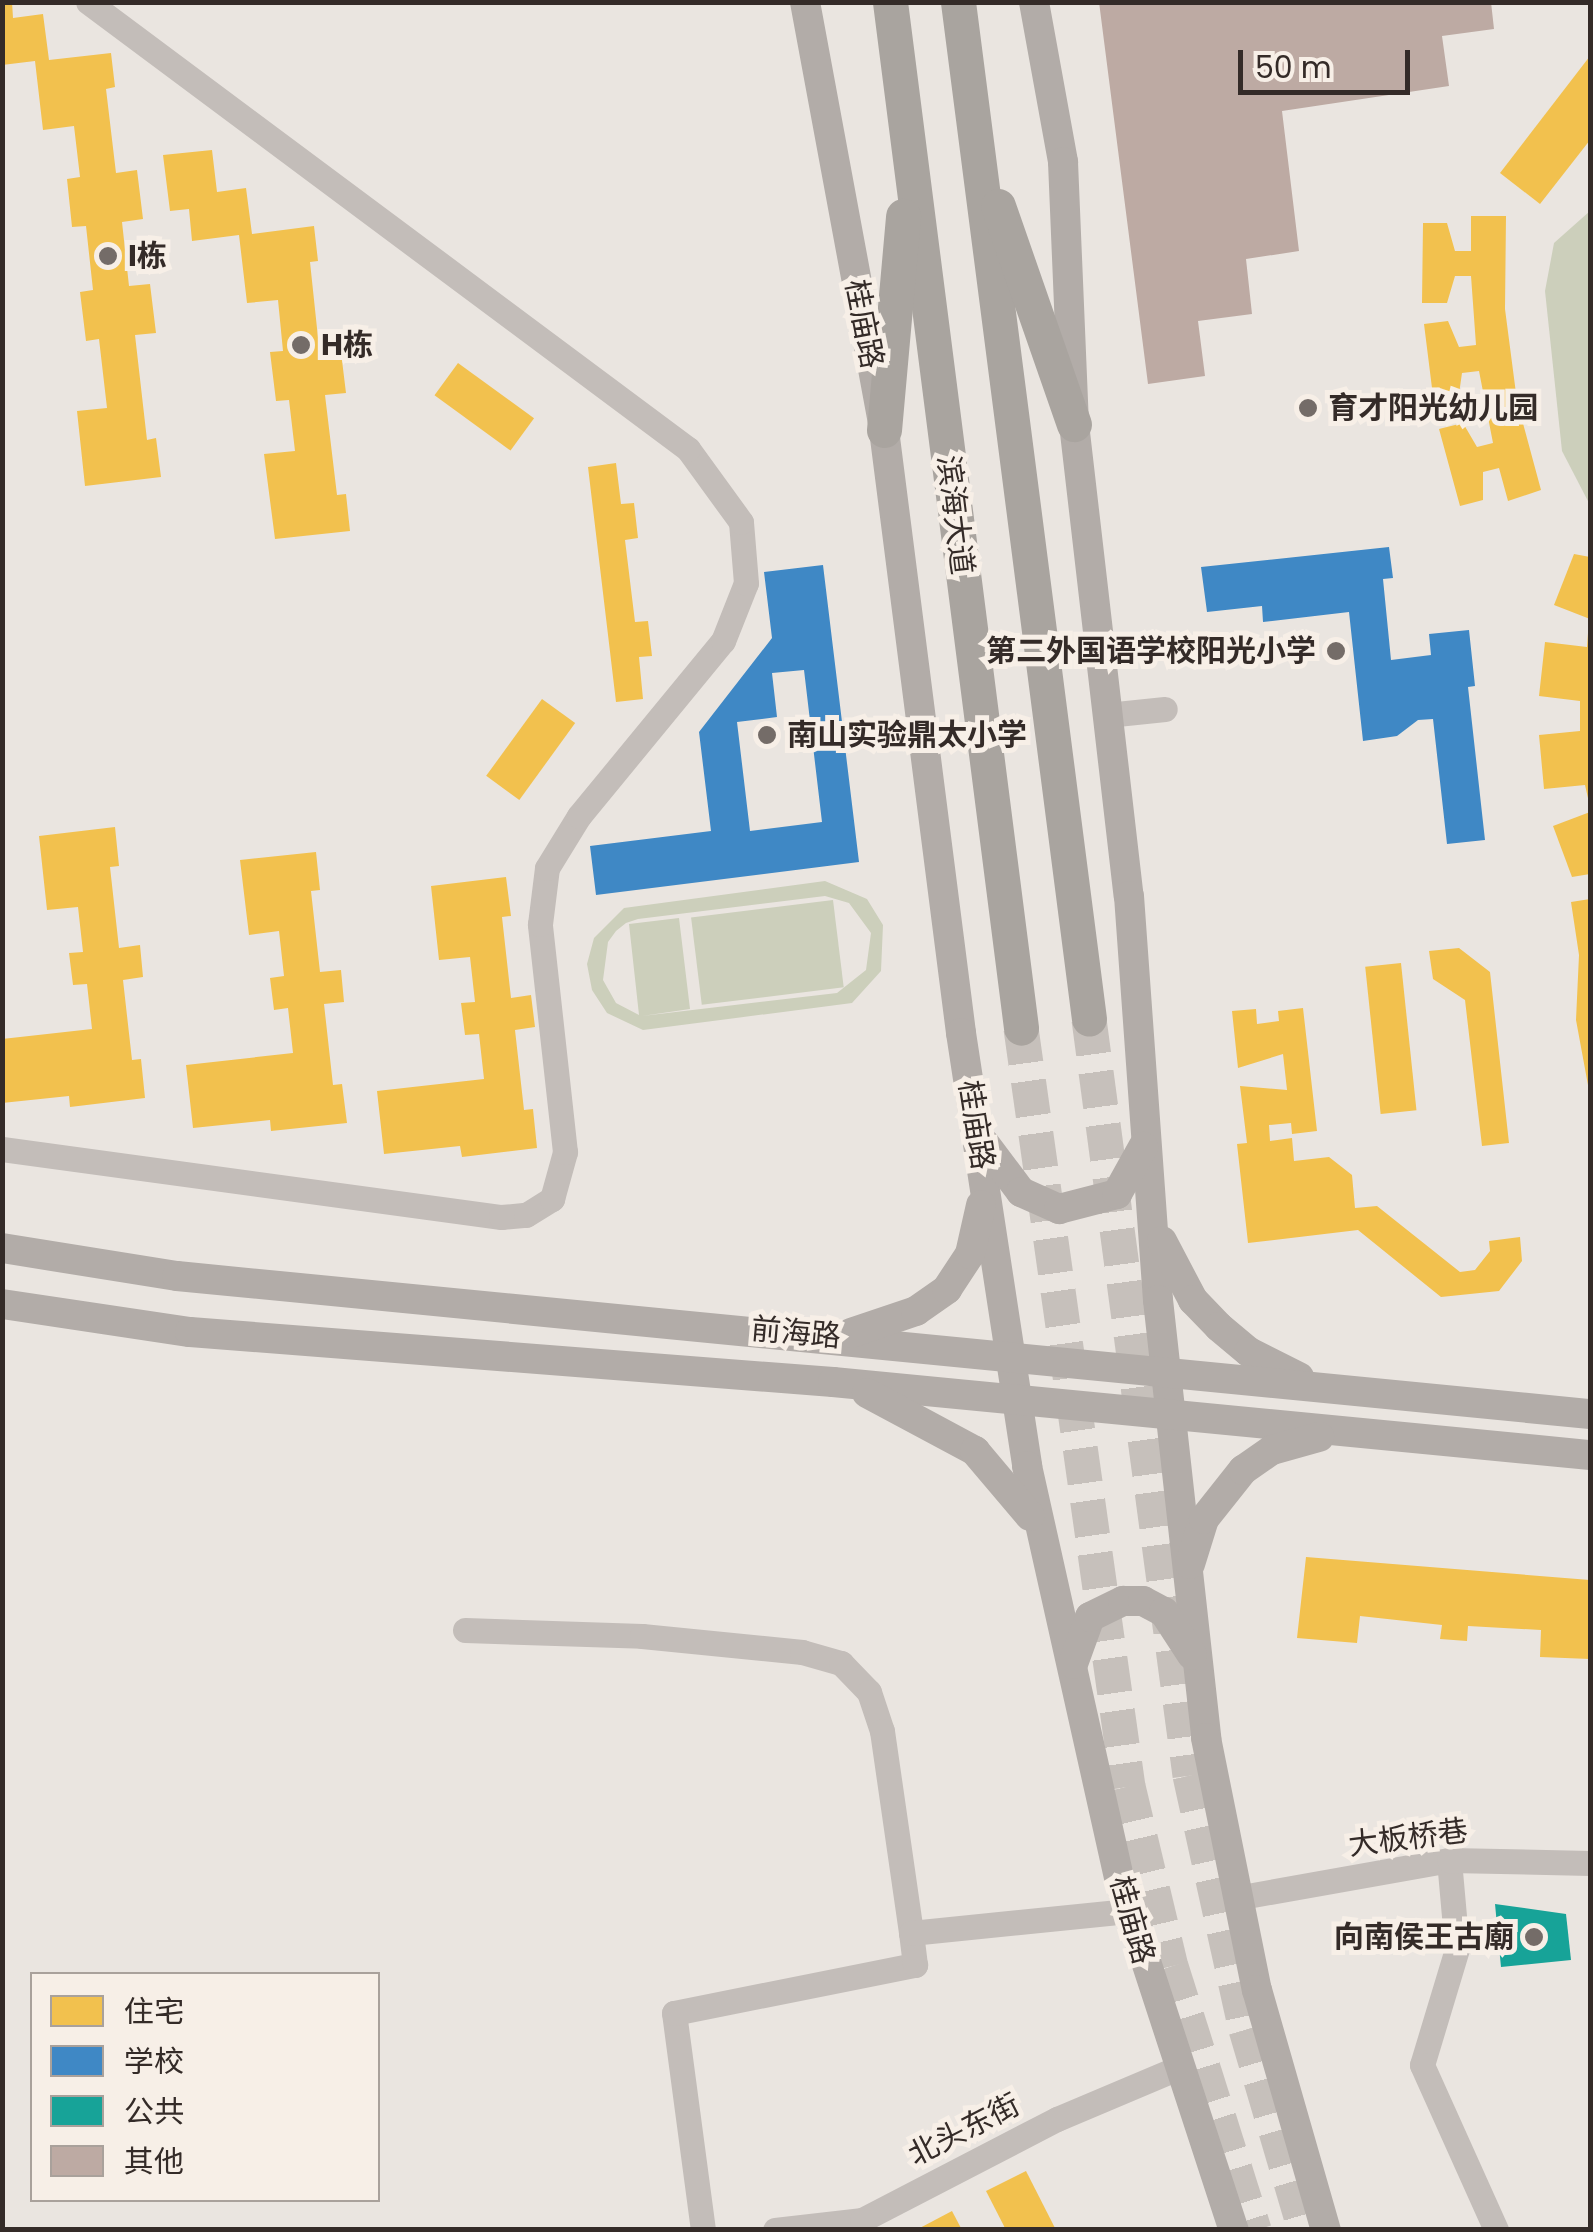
<!DOCTYPE html>
<meta charset="utf-8">
<style>
body{margin:0}
#map{position:relative;width:1593px;height:2232px;overflow:hidden;background:#eae5e0;font-family:Poppins,"Noto Sans SC",sans-serif}
div>[style]{position:absolute}
[style*='--x']{left:calc(var(--x)*1px);top:calc(var(--y)*1px);width:calc(var(--w)*1px);rotate:calc(var(--a)*1deg)}
.green>*{inset:0;background:#cccfbb;transform-origin:0 0}
.homes>*{inset:0;background:#f2c14e;transform-origin:0 0}
.schools>*{inset:0;background:#3f88c5}
.public>*{inset:0;background:#17a398}
.building>*{inset:0;background:#bdaaa3}
.highway-tunnel>*{height:35px;margin-top:-17.5px;transform-origin:0;background:repeating-linear-gradient(90deg,#c6c0bb 0 35px,transparent 0 53px)}
.minor>*{height:25px;margin:-12.5px;padding:0 12.5px;transform-origin:12.5px;border-radius:12.5px;background:#c3bdb9}
.major>*{height:30px;margin:-15px;padding:0 15px;transform-origin:15px;border-radius:15px;background:#b2aca8}
.highway>*{height:35px;margin:-17.5px;padding:0 17.5px;transform-origin:17.5px;border-radius:17.5px;background:#a9a49f}
.dots>*{width:28px;height:28px;translate:-50% -50%;box-sizing:border-box;border:5px solid #f7efe7;border-radius:50%}
span{translate:-50% -50%;white-space:nowrap;text-align:center;line-height:1.15;-webkit-text-stroke:10px #f7efe7;paint-order:stroke}
.poi-label{font-size:30px;color:#342b28;font-weight:700}
.left{translate:0 -50%;text-align:left}
.right{translate:-100% -50%;text-align:right}
.street-label{font-size:30px;color:#342b28}
.frame{position:absolute;inset:0;border:5px solid #342b28;pointer-events:none}
.legend{position:absolute;left:30px;top:1972px;width:350px;height:230px;box-sizing:border-box;background:#f7efe7;border:2px solid #a9a19b;margin:0;padding:12px 18px;list-style:none;font-size:30px;color:#342b28}
.legend li{display:flex;align-items:center;gap:20px;height:50px}
.legend b{width:50px;border:2px solid #a9a19b}
.scale{position:absolute;left:1238px;top:50px;width:172px;height:45px;box-sizing:border-box;border:5px solid #342b28;border-top:0;padding-left:12px;font-size:30px;line-height:35px;white-space:nowrap;color:#342b28;-webkit-text-stroke:8px #f7efe7;paint-order:stroke}
</style>
<div id="map">
<div class="green">
<div style="clip-path:polygon(1590px 211px,1590px 505px,1562px 451px,1545px 291px,1554px 243px)"></div>
<div style="clip-path:polygon(evenodd,825px 881px,867px 899px,883px 925px,881px 971px,852px 1003px,643px 1030px,607px 1013px,592px 990px,587px 964px,594px 938px,624px 908px,825px 881px,825px 896px,849px 903px,871px 933px,866px 970px,837px 993px,642px 1016px,690px 1009px,679px 918px,629px 924px,639px 1015px,616px 1003px,603px 980px,608px 942px,616px 931px,626px 923px,638px 919px,825px 896px)"></div>
<div style="left:833px;top:900px;width:88px;height:143px;rotate:83deg"></div>
</div>
<div class="homes">
<div style="clip-path:polygon(2px 2px,12px 2px,13px 18px,43px 14px,49px 60px,111px 53px,115px 87px,106px 89px,116px 173px,137px 170px,143px 219px,122px 222px,129px 286px,150px 284px,156px 333px,135px 335px,147px 440px,156px 438px,161px 477px,85px 486px,77px 411px,107px 408px,99px 339px,86px 341px,80px 292px,93px 290px,86px 226px,72px 227px,67px 179px,80px 177px,74px 126px,43px 130px,35px 61px,2px 65px)"></div>
<div style="clip-path:polygon(1590px 56px,1590px 140px,1540px 204px,1500px 173px)"></div>
<div style="clip-path:polygon(212px 150px,217px 192px,246px 188px,252px 234px,314px 226px,318px 261px,310px 262px,319px 347px,340px 344px,346px 393px,325px 395px,337px 495px,346px 494px,350px 531px,275px 539px,264px 454px,295px 451px,289px 400px,276px 401px,270px 352px,283px 351px,278px 300px,247px 303px,239px 235px,192px 241px,189px 209px,170px 211px,163px 155px)"></div>
<div style="clip-path:polygon(1471px 216px,1506px 216px,1505px 309px,1517px 401px,1541px 490px,1508px 501px,1499px 468px,1483px 472px,1483px 500px,1460px 506px,1439px 429px,1463px 423px,1477px 447px,1493px 443px,1479px 371px,1462px 373px,1458px 401px,1434px 404px,1424px 324px,1448px 321px,1459px 347px,1476px 345px,1471px 276px,1455px 276px,1447px 303px,1422px 303px,1423px 223px,1447px 223px,1455px 251px,1471px 251px)"></div>
<div style="left:458px;top:363px;width:94px;height:40px;rotate:36deg"></div>
<div style="clip-path:polygon(616px 463px,621px 504px,634px 503px,638px 538px,625px 540px,635px 622px,648px 621px,652px 656px,639px 657px,643px 699px,616px 702px,588px 467px)"></div>
<div style="clip-path:polygon(1574px 554px,1590px 557px,1590px 619px,1554px 605px)"></div>
<div style="clip-path:polygon(1588px 633px,1590px 633px,1590px 807px,1585px 785px,1544px 789px,1539px 735px,1580px 731px,1580px 701px,1539px 696px,1545px 642px,1587px 647px)"></div>
<div style="left:542px;top:699px;width:41px;height:95px;rotate:36deg"></div>
<div style="clip-path:polygon(1590px 812px,1590px 874px,1572px 877px,1553px 826px)"></div>
<div style="clip-path:polygon(115px 827px,119px 866px,110px 867px,119px 948px,140px 945px,143px 977px,123px 980px,132px 1060px,141px 1059px,145px 1098px,70px 1107px,69px 1096px,2px 1103px,2px 1039px,92px 1029px,87px 984px,73px 985px,69px 953px,83px 952px,78px 907px,47px 910px,39px 836px)"></div>
<div style="clip-path:polygon(316px 852px,320px 890px,311px 891px,320px 972px,341px 970px,344px 1002px,324px 1004px,333px 1085px,342px 1084px,347px 1123px,271px 1131px,270px 1120px,193px 1128px,186px 1065px,293px 1053px,288px 1008px,274px 1010px,270px 978px,284px 976px,279px 931px,249px 935px,240px 860px)"></div>
<div style="clip-path:polygon(506px 877px,511px 916px,502px 917px,511px 998px,531px 995px,535px 1027px,515px 1030px,524px 1110px,533px 1109px,537px 1148px,462px 1157px,460px 1146px,384px 1154px,377px 1091px,484px 1079px,479px 1034px,465px 1035px,461px 1003px,475px 1002px,470px 957px,439px 960px,431px 886px)"></div>
<div style="clip-path:polygon(1590px 899px,1590px 1096px,1576px 1020px,1579px 955px,1571px 902px)"></div>
<div style="clip-path:polygon(1459px 948px,1490px 972px,1509px 1143px,1482px 1146px,1465px 1000px,1433px 979px,1429px 951px)"></div>
<div style="left:1401px;top:963px;width:148px;height:36px;rotate:84deg"></div>
<div style="clip-path:polygon(1303px 1008px,1317px 1131px,1292px 1134px,1291px 1123px,1269px 1125px,1270px 1141px,1292px 1138px,1294px 1161px,1329px 1157px,1352px 1175px,1355px 1208px,1377px 1206px,1460px 1272px,1475px 1270px,1490px 1251px,1489px 1241px,1520px 1237px,1522px 1261px,1499px 1291px,1441px 1297px,1358px 1230px,1248px 1243px,1237px 1144px,1247px 1143px,1240px 1086px,1287px 1090px,1283px 1054px,1238px 1068px,1232px 1011px,1256px 1009px,1257px 1024px,1279px 1021px,1278px 1011px)"></div>
<div style="clip-path:polygon(1306px 1557px,1590px 1580px,1590px 1659px,1540px 1657px,1541px 1630px,1468px 1626px,1467px 1641px,1440px 1639px,1442px 1625px,1360px 1616px,1357px 1643px,1297px 1638px)"></div>
<div style="clip-path:polygon(1026px 2171px,1056px 2230px,1006px 2230px,986px 2191px)"></div>
<div style="clip-path:polygon(952px 2211px,962px 2230px,916px 2230px)"></div>
</div>
<div class="schools">
<div style="clip-path:polygon(1389px 547px,1393px 578px,1383px 579px,1391px 660px,1431px 655px,1429px 634px,1469px 630px,1475px 686px,1468px 687px,1485px 840px,1447px 844px,1433px 719px,1418px 720px,1397px 736px,1363px 741px,1349px 612px,1263px 622px,1262px 606px,1207px 612px,1201px 567px)"></div>
<div style="clip-path:polygon(evenodd,823px 565px,859px 862px,596px 895px,590px 846px,711px 831px,699px 732px,772px 638px,764px 572px,823px 565px,804px 670px,822px 822px,750px 831px,737px 722px,777px 717px,772px 673px,804px 670px)"></div>
</div>
<div class="public">
<div style="clip-path:polygon(1495px 1904px,1566px 1914px,1571px 1960px,1501px 1967px)"></div>
</div>
<div class="building">
<div style="clip-path:polygon(1099px 2px,1491px 2px,1494px 29px,1442px 36px,1449px 86px,1282px 111px,1299px 251px,1246px 259px,1252px 314px,1198px 321px,1205px 376px,1148px 384px)"></div>
</div>
<div class="highway-tunnel">
<div style="--x:1089;--y:1019;--w:763;--a:82.39"></div>
<div style="--x:1190;--y:1775;--w:260;--a:77.6"></div>
<div style="--x:1246;--y:2029;--w:209;--a:73.6"></div>
<div style="--x:1021;--y:1028;--w:766;--a:81.97"></div>
<div style="--x:1128;--y:1786;--w:185;--a:76.6"></div>
<div style="--x:1171;--y:1966;--w:277;--a:72.5"></div>
</div>
<div class="minor">
<div style="--x:1107;--y:715;--w:58;--a:-5.9"></div>
<div style="--x:2;--y:1149;--w:504;--a:7.76"></div>
<div style="--x:501;--y:1217;--w:25;--a:-5"></div>
<div style="--x:526;--y:1215;--w:31;--a:-32"></div>
<div style="--x:552;--y:1199;--w:49;--a:-74.5"></div>
<div style="--x:565;--y:1152;--w:229;--a:-96.3"></div>
<div style="--x:540;--y:924;--w:56;--a:-82.9"></div>
<div style="--x:547;--y:868;--w:61;--a:-58.4"></div>
<div style="--x:579;--y:816;--w:227;--a:-50.6"></div>
<div style="--x:723;--y:641;--w:62;--a:-68.4"></div>
<div style="--x:746;--y:583;--w:61;--a:-94.7"></div>
<div style="--x:741;--y:522;--w:90;--a:-126"></div>
<div style="--x:688;--y:449;--w:748;--a:-143.31"></div>
<div style="--x:465;--y:1630;--w:177;--a:1.9"></div>
<div style="--x:642;--y:1636;--w:161;--a:5.7"></div>
<div style="--x:802;--y:1652;--w:41;--a:15.8"></div>
<div style="--x:841;--y:1663;--w:40;--a:46"></div>
<div style="--x:869;--y:1692;--w:41;--a:71.6"></div>
<div style="--x:882;--y:1731;--w:204;--a:81.8"></div>
<div style="--x:1449;--y:1860;--w:89;--a:84.9"></div>
<div style="--x:1457;--y:1949;--w:121;--a:106.8"></div>
<div style="--x:1422;--y:2065;--w:181;--a:65.8"></div>
<div style="--x:1236;--y:1898;--w:216;--a:-10.1"></div>
<div style="--x:1449;--y:1860;--w:141;--a:1.2"></div>
<div style="--x:703;--y:2230;--w:219;--a:-97.6"></div>
<div style="--x:674;--y:2013;--w:246;--a:-11.3"></div>
<div style="--x:915;--y:1965;--w:32;--a:-97"></div>
<div style="--x:911;--y:1933;--w:218;--a:-5.8"></div>
<div style="--x:775;--y:2230;--w:88;--a:-6.6"></div>
<div style="--x:862;--y:2220;--w:220;--a:-27.4"></div>
<div style="--x:1057;--y:2119;--w:131;--a:-22.9"></div>
</div>
<div class="major">
<div style="--x:805;--y:2;--w:435;--a:79.5"></div>
<div style="--x:884;--y:430;--w:608;--a:82.72"></div>
<div style="--x:961;--y:1033;--w:438;--a:81.3"></div>
<div style="--x:1027;--y:1466;--w:429;--a:77.4"></div>
<div style="--x:1121;--y:1885;--w:363;--a:71.9"></div>
<div style="--x:1034;--y:2;--w:163;--a:79.7"></div>
<div style="--x:1063;--y:162;--w:262;--a:87.6"></div>
<div style="--x:1074;--y:424;--w:475;--a:83.4"></div>
<div style="--x:1129;--y:896;--w:405;--a:85.9"></div>
<div style="--x:1158;--y:1300;--w:441;--a:83.7"></div>
<div style="--x:1206;--y:1738;--w:257;--a:78.6"></div>
<div style="--x:1257;--y:1990;--w:250;--a:74"></div>
<div style="--x:985;--y:1144;--w:60;--a:53.1"></div>
<div style="--x:1021;--y:1192;--w:42;--a:24.1"></div>
<div style="--x:1059;--y:1209;--w:60;--a:-14.5"></div>
<div style="--x:1117;--y:1194;--w:54;--a:-61"></div>
<div style="--x:1162;--y:1241;--w:67;--a:62.3"></div>
<div style="--x:1193;--y:1300;--w:37;--a:46"></div>
<div style="--x:1219;--y:1327;--w:39;--a:40"></div>
<div style="--x:1249;--y:1352;--w:56;--a:26.6"></div>
<div style="--x:2;--y:1248;--w:177;--a:9.1"></div>
<div style="--x:177;--y:1276;--w:1420;--a:5.58"></div>
<div style="--x:2;--y:1304;--w:190;--a:8.5"></div>
<div style="--x:190;--y:1332;--w:645;--a:4.45"></div>
<div style="--x:833;--y:1382;--w:761;--a:5.51"></div>
<div style="--x:851;--y:1333;--w:69;--a:-18.7"></div>
<div style="--x:916;--y:1311;--w:38;--a:-35"></div>
<div style="--x:947;--y:1289;--w:42;--a:-56.7"></div>
<div style="--x:970;--y:1254;--w:50;--a:-77.3"></div>
<div style="--x:867;--y:1393;--w:123;--a:28.2"></div>
<div style="--x:975;--y:1451;--w:85;--a:49.8"></div>
<div style="--x:1190;--y:1564;--w:47;--a:-72.7"></div>
<div style="--x:1204;--y:1519;--w:63;--a:-51.5"></div>
<div style="--x:1243;--y:1470;--w:35;--a:-35"></div>
<div style="--x:1272;--y:1450;--w:49;--a:-15.5"></div>
<div style="--x:1073;--y:1664;--w:50;--a:-70.1"></div>
<div style="--x:1090;--y:1617;--w:37;--a:-26"></div>
<div style="--x:1123;--y:1601;--w:20;--a:0"></div>
<div style="--x:1143;--y:1601;--w:24;--a:28"></div>
<div style="--x:1164;--y:1612;--w:51;--a:56.9"></div>
</div>
<div class="highway">
<div style="--x:890;--y:2;--w:1034;--a:82.72"></div>
<div style="--x:958;--y:2;--w:1025;--a:82.66"></div>
<div style="--x:998;--y:206;--w:231;--a:70.8"></div>
<div style="--x:884;--y:430;--w:215;--a:-84.9"></div>
</div>
<div class="dots">
<div style="left:108px;top:256px;background:#746c68"></div>
<div style="left:301px;top:345px;background:#746c68"></div>
<div style="left:1308px;top:408px;background:#746c68"></div>
<div style="left:1336px;top:651px;background:#746c68"></div>
<div style="left:767px;top:735px;background:#746c68"></div>
<div style="left:1534px;top:1937px;background:#746c68"></div>
</div>
<div class="poi-label">
<span class="left" style="left:128px;top:256px">I栋</span>
<span class="left" style="left:321px;top:345px">H栋</span>
<span class="left" style="left:1328px;top:408px">育才阳光幼儿园</span>
<span class="right" style="left:1316px;top:651px">第二外国语学校阳光小学</span>
<span class="left" style="left:787px;top:735px">南山实验鼎太小学</span>
<span class="right" style="left:1514px;top:1937px">向南侯王古廟</span>
</div>
<div class="street-label">
<span style="left:864px;top:324px;rotate:79deg">桂庙路</span>
<span style="left:955px;top:515px;rotate:83deg">滨海大道</span>
<span style="left:976px;top:1125px;rotate:81deg">桂庙路</span>
<span style="left:796px;top:1333px;rotate:5deg">前海路</span>
<span style="left:1408px;top:1838px;rotate:-7deg">大板桥巷</span>
<span style="left:1132px;top:1920px;rotate:74deg">桂庙路</span>
<span style="left:964px;top:2130px;rotate:-27deg">北头东街</span>
</div>
<div class="frame"></div>
<ul class="legend">
<li><b style="height:28px;background:#f2c14e"></b>住宅</li>
<li><b style="height:28px;background:#3f88c5"></b>学校</li>
<li><b style="height:28px;background:#17a398"></b>公共</li>
<li><b style="height:28px;background:#bdaaa3"></b>其他</li>
</ul>
<div class="scale">50 m</div>
</div>
